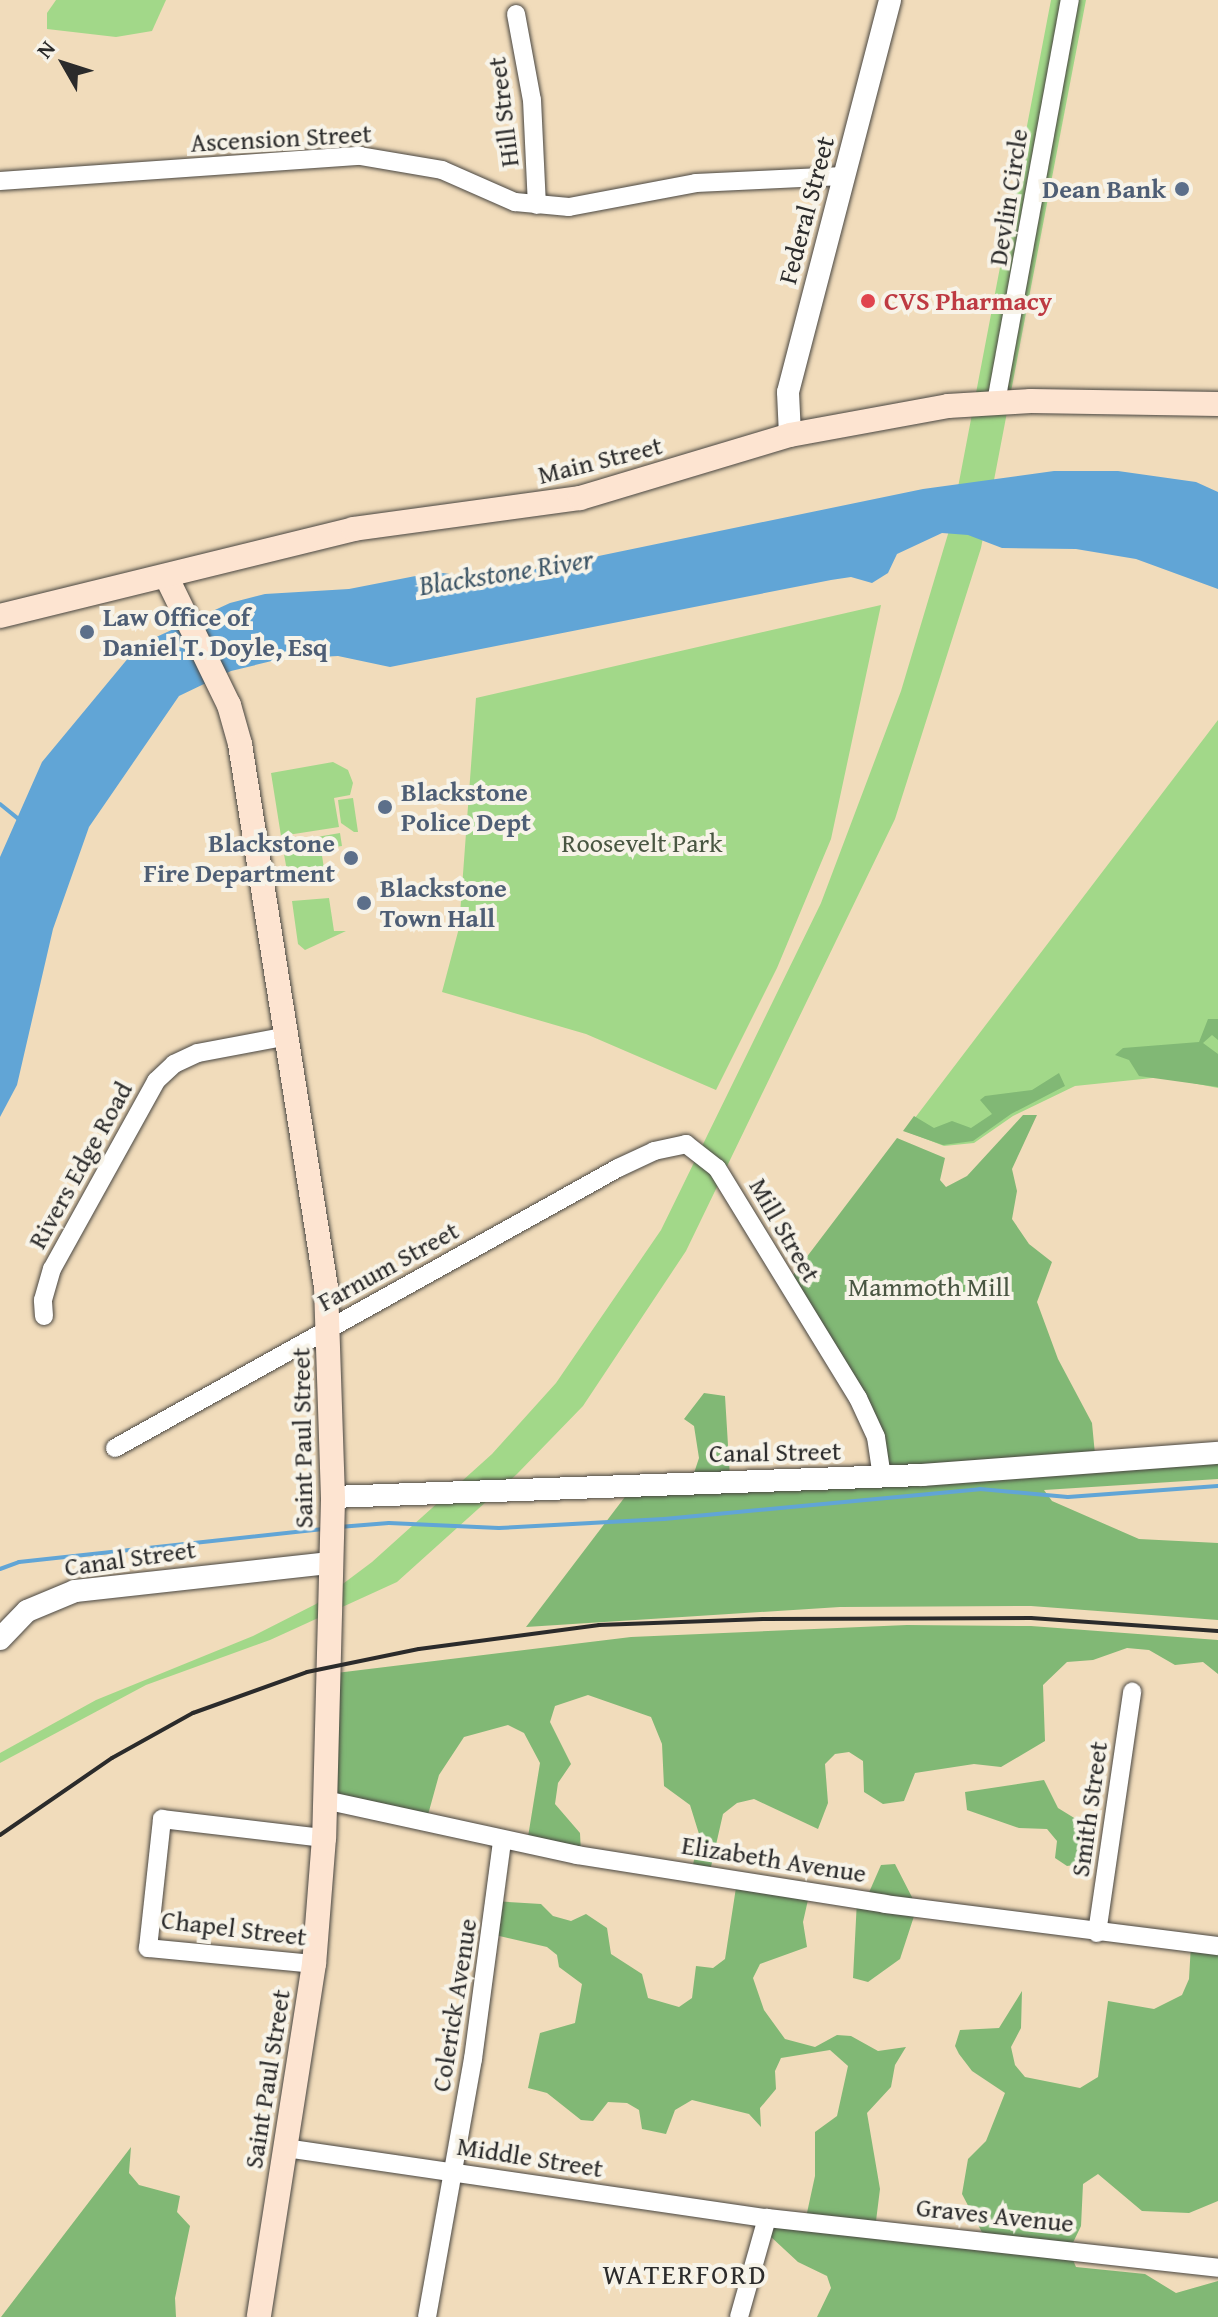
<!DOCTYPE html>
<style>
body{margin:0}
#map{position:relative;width:1218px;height:2317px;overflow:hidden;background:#f1dcbb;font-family:"Gentium Book Plus",serif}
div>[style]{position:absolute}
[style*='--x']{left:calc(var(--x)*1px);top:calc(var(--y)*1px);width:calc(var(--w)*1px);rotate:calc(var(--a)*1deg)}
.green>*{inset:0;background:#a2d889}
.forest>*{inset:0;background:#81b875}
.water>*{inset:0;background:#61a5d6}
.stream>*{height:4px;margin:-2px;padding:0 2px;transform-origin:2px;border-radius:2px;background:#61a5d6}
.roads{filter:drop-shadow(0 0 2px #494641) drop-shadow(0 0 2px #494641)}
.minor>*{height:18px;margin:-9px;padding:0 9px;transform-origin:9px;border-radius:9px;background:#fff}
.tertiary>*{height:22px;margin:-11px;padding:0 11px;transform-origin:11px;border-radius:11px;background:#fff}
.secondary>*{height:24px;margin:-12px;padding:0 12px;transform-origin:12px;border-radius:12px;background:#fde4d1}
.rail>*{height:4px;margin:-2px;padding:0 2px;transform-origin:2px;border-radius:2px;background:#2b2b2b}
.dots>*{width:22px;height:22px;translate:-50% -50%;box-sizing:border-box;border:4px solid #f7f3e8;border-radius:50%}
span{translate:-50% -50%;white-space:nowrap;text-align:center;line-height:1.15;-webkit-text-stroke:8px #f7f3e8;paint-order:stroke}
.street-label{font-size:26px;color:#2b2b2b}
.service-label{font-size:26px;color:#4e5e75;font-weight:700}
.right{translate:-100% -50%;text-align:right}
.left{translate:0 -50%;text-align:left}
.health-label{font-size:26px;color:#be3a42;font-weight:700}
.park-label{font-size:26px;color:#495642}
.water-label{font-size:28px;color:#3e5667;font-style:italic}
.neighbourhood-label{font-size:28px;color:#2b2b2b;letter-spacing:2px}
.north{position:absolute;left:24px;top:24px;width:80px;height:80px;-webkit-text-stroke:6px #f7f3e8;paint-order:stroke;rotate:309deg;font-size:22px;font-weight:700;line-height:32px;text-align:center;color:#2b2b2b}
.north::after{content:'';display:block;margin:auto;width:28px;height:36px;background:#2b2b2b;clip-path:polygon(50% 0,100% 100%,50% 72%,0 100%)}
</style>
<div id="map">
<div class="green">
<div style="clip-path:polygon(56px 0,166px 0,152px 31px,116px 37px,47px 29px,47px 13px)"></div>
<div style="clip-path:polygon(1051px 0,1086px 0,981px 548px,895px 819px,686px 1251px,583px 1406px,517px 1474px,397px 1582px,270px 1640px,146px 1685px,0 1763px,0 1753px,96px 1700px,253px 1636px,316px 1604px,372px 1562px,492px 1454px,556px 1383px,661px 1230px,821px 903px,901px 691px,951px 524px)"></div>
<div style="clip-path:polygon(881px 605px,831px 839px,777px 968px,716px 1090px,586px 1034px,442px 992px,459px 928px,476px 698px)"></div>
<div style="clip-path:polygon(1218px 720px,1218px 1088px,1162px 1077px,1075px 1086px,1013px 1116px,974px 1143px,944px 1146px,905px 1131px)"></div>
<div style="clip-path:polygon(333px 762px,348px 770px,353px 783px,350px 795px,334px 798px,339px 827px,281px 836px,271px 773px)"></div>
<div style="clip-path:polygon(353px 798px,358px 832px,354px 832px,341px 823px,338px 800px)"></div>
<div style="clip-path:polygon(340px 833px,342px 846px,321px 849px,325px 875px,289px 882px,282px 843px)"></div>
<div style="clip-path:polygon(329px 898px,334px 931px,346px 931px,305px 950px,298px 944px,292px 901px)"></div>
</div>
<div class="forest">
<div style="clip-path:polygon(1208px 1019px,1218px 1019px,1218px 1040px,1212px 1035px,1203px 1043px,1218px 1054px,1218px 1087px,1139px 1076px,1129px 1060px,1115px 1055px,1123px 1048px,1199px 1042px)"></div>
<div style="clip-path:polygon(1059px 1073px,1065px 1086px,1011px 1114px,973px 1141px,943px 1145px,903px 1131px,914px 1116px,934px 1128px,952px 1121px,971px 1128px,992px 1114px,980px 1100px,985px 1096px,1032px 1090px)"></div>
<div style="clip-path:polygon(1023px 1115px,1037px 1115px,1012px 1169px,1017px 1191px,1012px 1219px,1029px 1244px,1052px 1262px,1037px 1302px,1058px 1359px,1092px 1423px,1096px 1465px,1218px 1457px,1218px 1479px,1044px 1490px,1052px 1501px,1139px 1539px,1218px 1543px,1218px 1620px,1031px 1606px,840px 1607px,526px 1627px,634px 1485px,691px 1482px,699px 1458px,694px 1426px,684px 1419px,704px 1393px,725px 1396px,730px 1478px,877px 1476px,880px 1451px,787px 1283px,897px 1138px,945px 1158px,940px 1180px,946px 1187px,967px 1176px)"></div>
<div style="clip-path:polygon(907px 1625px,1031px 1626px,1218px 1640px,1218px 1674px,1203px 1662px,1175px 1665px,1149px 1650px,1127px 1648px,1093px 1660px,1067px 1662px,1043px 1685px,1045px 1741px,1001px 1767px,974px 1764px,915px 1773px,904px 1801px,883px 1804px,864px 1792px,863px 1761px,849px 1752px,835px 1754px,825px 1764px,828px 1803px,818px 1829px,754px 1799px,737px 1803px,723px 1814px,710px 1871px,692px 1870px,699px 1834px,690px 1805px,664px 1786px,662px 1744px,651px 1717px,588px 1695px,555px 1706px,550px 1722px,571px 1764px,558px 1783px,555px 1804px,580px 1833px,581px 1853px,527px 1843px,540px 1763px,524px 1733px,508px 1725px,464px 1737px,439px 1775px,426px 1822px,333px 1806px,328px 1674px,631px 1637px)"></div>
<div style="clip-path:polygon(1044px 1780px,1058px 1808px,1084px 1824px,1087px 1863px,1067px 1866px,1055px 1858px,1057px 1841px,1047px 1829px,1019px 1828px,967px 1810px,965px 1792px)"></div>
<div style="clip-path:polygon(895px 1864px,917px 1907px,900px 1959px,868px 1982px,853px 1978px,857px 1900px,867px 1897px,881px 1865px)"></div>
<div style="clip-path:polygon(737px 1881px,810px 1891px,803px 1922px,807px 1947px,760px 1964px,753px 1978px,764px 2010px,785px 2039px,815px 2047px,837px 2035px,851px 2036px,878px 2051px,906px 2047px,895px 2065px,891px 2087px,867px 2113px,880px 2189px,875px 2229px,987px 2242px,962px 2194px,968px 2159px,986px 2141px,1005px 2093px,972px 2071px,959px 2054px,955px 2046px,960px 2030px,999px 2028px,1022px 1991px,1021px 2028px,1011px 2047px,1015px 2065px,1025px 2077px,1080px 2088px,1098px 2077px,1108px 2001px,1154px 2009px,1182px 1995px,1189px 1979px,1191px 1944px,1218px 1945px,1218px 2201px,1189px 2213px,1142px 2211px,1098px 2174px,1083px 2184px,1081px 2226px,1069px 2251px,1076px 2267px,1145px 2274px,1176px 2293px,1218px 2281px,1218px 2317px,817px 2317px,831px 2288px,827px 2276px,798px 2262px,770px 2236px,776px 2220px,805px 2222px,815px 2176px,815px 2132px,837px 2116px,848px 2066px,830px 2050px,781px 2058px,775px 2071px,776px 2089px,760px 2108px,761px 2127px,749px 2114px,692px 2100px,675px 2110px,666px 2134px,642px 2129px,639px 2110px,627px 2103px,608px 2102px,593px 2121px,581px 2120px,547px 2093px,528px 2088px,540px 2033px,575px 2023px,582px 1984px,559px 1967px,557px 1955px,547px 1947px,491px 1934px,494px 1901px,541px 1904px,553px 1916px,571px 1921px,586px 1914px,607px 1928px,611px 1954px,642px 1974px,648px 1998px,679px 2007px,692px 1998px,696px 1966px,713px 1968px,725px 1959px)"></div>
<div style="clip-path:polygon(131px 2147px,129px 2173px,139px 2185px,180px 2196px,177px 2212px,190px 2226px,175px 2298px,176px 2317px,1px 2317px)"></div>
</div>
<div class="water">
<div style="clip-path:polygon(1054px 471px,1118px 471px,1196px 482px,1218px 492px,1218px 589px,1136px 559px,1076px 549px,1002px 548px,968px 535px,942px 533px,897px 554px,888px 573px,872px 583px,851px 577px,831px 580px,390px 667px,338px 656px,280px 659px,231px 671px,179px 696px,89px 827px,53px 929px,17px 1085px,0 1117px,0 857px,42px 762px,139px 645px,230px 603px,265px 594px,349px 589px,436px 572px,483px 579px,507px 575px,923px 489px)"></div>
</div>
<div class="stream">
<div style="--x:0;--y:804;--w:26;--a:39"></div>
<div style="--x:339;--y:1527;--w:50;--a:-4.6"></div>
<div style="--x:389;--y:1523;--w:110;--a:2.6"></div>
<div style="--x:499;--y:1528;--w:165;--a:-3.1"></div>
<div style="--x:664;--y:1519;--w:317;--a:-5.4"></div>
<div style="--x:980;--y:1489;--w:88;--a:5.2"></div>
<div style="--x:1068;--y:1497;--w:150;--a:-4.2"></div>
<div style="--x:0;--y:1569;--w:20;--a:-20"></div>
<div style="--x:19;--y:1562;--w:306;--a:-6.2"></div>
</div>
<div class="roads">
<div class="minor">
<div style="--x:516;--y:14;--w:87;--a:79.5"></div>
<div style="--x:532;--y:100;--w:105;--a:87.3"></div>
<div style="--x:0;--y:181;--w:361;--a:-4"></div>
<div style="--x:360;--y:156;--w:83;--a:9.7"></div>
<div style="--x:442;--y:170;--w:80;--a:23.7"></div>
<div style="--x:515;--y:202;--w:54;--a:5.3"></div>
<div style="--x:569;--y:207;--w:129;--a:-10.7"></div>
<div style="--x:696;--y:183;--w:147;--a:-2.7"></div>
<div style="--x:996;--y:402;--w:409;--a:-79.6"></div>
<div style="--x:44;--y:1316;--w:16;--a:-94"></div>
<div style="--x:43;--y:1300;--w:32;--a:-74"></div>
<div style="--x:52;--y:1269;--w:215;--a:-61"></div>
<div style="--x:156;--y:1081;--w:25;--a:-43"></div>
<div style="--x:174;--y:1064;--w:26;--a:-25"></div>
<div style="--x:198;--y:1053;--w:86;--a:-10.7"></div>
<div style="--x:115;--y:1448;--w:576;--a:-29.1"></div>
<div style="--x:618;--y:1168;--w:40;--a:-25"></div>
<div style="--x:654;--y:1151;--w:33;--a:-12"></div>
<div style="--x:686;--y:1144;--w:39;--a:38"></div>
<div style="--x:717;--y:1168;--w:270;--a:58.5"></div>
<div style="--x:858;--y:1398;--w:43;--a:65.2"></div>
<div style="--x:876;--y:1437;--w:40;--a:81.5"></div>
<div style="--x:325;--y:1800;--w:258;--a:12.3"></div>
<div style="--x:577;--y:1855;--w:312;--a:9"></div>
<div style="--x:885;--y:1904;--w:336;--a:7.2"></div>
<div style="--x:1097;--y:1933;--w:244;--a:-81.7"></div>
<div style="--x:314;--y:1964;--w:167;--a:-174.5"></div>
<div style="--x:148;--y:1948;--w:130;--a:-83.8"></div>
<div style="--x:162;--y:1819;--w:163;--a:6.7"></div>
<div style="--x:285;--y:2148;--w:487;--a:8.3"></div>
<div style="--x:767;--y:2218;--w:454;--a:6.3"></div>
<div style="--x:427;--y:2317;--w:262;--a:-79.9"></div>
<div style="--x:473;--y:2059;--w:219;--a:-82.4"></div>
<div style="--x:739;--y:2317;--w:103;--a:-74.2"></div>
</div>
<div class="tertiary">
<div style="--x:790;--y:435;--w:43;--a:-92.7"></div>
<div style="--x:788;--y:392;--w:405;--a:-75.4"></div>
<div style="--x:333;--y:1497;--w:590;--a:-2.14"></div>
<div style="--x:923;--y:1475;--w:296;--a:-4.3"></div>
<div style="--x:0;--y:1639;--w:39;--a:-46"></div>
<div style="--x:27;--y:1611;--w:52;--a:-22.6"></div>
<div style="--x:75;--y:1591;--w:257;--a:-6.3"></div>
</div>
<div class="secondary">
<div style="--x:166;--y:576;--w:144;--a:64"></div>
<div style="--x:229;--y:705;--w:41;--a:74.2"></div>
<div style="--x:240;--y:744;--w:550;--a:81"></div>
<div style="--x:326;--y:1287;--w:213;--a:88.1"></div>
<div style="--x:333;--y:1500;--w:338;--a:91.5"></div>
<div style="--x:324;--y:1838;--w:126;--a:94.5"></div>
<div style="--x:314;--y:1964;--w:357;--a:98.9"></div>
<div style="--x:0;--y:616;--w:364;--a:-13.8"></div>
<div style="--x:353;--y:529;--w:229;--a:-7.8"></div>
<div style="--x:580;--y:498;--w:219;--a:-16.7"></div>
<div style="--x:790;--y:435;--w:161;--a:-10.4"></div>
<div style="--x:948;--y:406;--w:83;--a:-3.4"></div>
<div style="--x:1031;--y:401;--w:187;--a:0.9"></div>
</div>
</div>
<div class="rail">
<div style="--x:0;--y:1835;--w:136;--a:-34.5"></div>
<div style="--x:112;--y:1758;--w:93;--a:-29.1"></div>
<div style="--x:193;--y:1713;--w:121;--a:-19.8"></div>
<div style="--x:307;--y:1672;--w:114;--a:-11.6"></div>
<div style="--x:419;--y:1649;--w:182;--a:-7.6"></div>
<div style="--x:599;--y:1625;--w:164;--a:-2.1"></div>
<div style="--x:763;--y:1619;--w:268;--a:-0.2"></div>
<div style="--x:1031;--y:1618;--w:187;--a:4"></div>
</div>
<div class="dots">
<div style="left:1182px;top:189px;background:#5c6f8a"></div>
<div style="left:868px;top:301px;background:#e0444e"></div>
<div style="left:87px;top:632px;background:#5c6f8a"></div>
<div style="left:385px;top:807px;background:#5c6f8a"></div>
<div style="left:351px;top:858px;background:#5c6f8a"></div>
<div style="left:364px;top:903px;background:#5c6f8a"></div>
</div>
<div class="street-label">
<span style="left:503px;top:112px;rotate:-97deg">Hill Street</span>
<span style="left:281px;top:138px;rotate:-3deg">Ascension Street</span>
<span style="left:1008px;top:197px;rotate:-81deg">Devlin Circle</span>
<span style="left:806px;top:210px;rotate:-75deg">Federal Street</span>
<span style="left:600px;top:460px;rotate:-14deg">Main Street</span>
<span style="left:80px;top:1165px;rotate:-61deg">Rivers Edge Road</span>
<span style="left:785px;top:1230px;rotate:60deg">Mill Street</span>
<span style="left:388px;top:1266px;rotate:-29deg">Farnum Street</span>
<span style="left:302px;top:1438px;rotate:-91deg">Saint Paul Street</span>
<span style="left:775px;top:1452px;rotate:-1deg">Canal Street</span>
<span style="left:130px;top:1558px;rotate:-8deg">Canal Street</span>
<span style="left:1089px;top:1809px;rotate:-82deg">Smith Street</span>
<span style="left:774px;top:1859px;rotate:9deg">Elizabeth Avenue</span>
<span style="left:234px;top:1928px;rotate:7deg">Chapel Street</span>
<span style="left:454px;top:2005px;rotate:-81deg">Colerick Avenue</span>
<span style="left:267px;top:2079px;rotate:-81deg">Saint Paul Street</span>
<span style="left:530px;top:2157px;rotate:9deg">Middle Street</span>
<span style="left:995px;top:2215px;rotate:6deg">Graves Avenue</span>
</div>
<div class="service-label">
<span class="right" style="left:1166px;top:189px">Dean Bank</span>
<span class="left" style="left:103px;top:632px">Law Office of<br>Daniel T. Doyle, Esq</span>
<span class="left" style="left:401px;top:807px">Blackstone<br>Police Dept</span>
<span class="right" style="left:335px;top:858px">Blackstone<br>Fire Department</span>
<span class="left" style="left:380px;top:903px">Blackstone<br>Town Hall</span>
</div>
<div class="health-label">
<span class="left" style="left:884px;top:301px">CVS Pharmacy</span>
</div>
<div class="park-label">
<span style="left:642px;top:843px">Roosevelt Park</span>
<span style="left:929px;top:1287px">Mammoth Mill</span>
</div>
<div class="water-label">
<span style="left:506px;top:572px;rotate:-9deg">Blackstone River</span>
</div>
<div class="neighbourhood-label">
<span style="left:685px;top:2274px">WATERFORD</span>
</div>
<div class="north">N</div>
</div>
